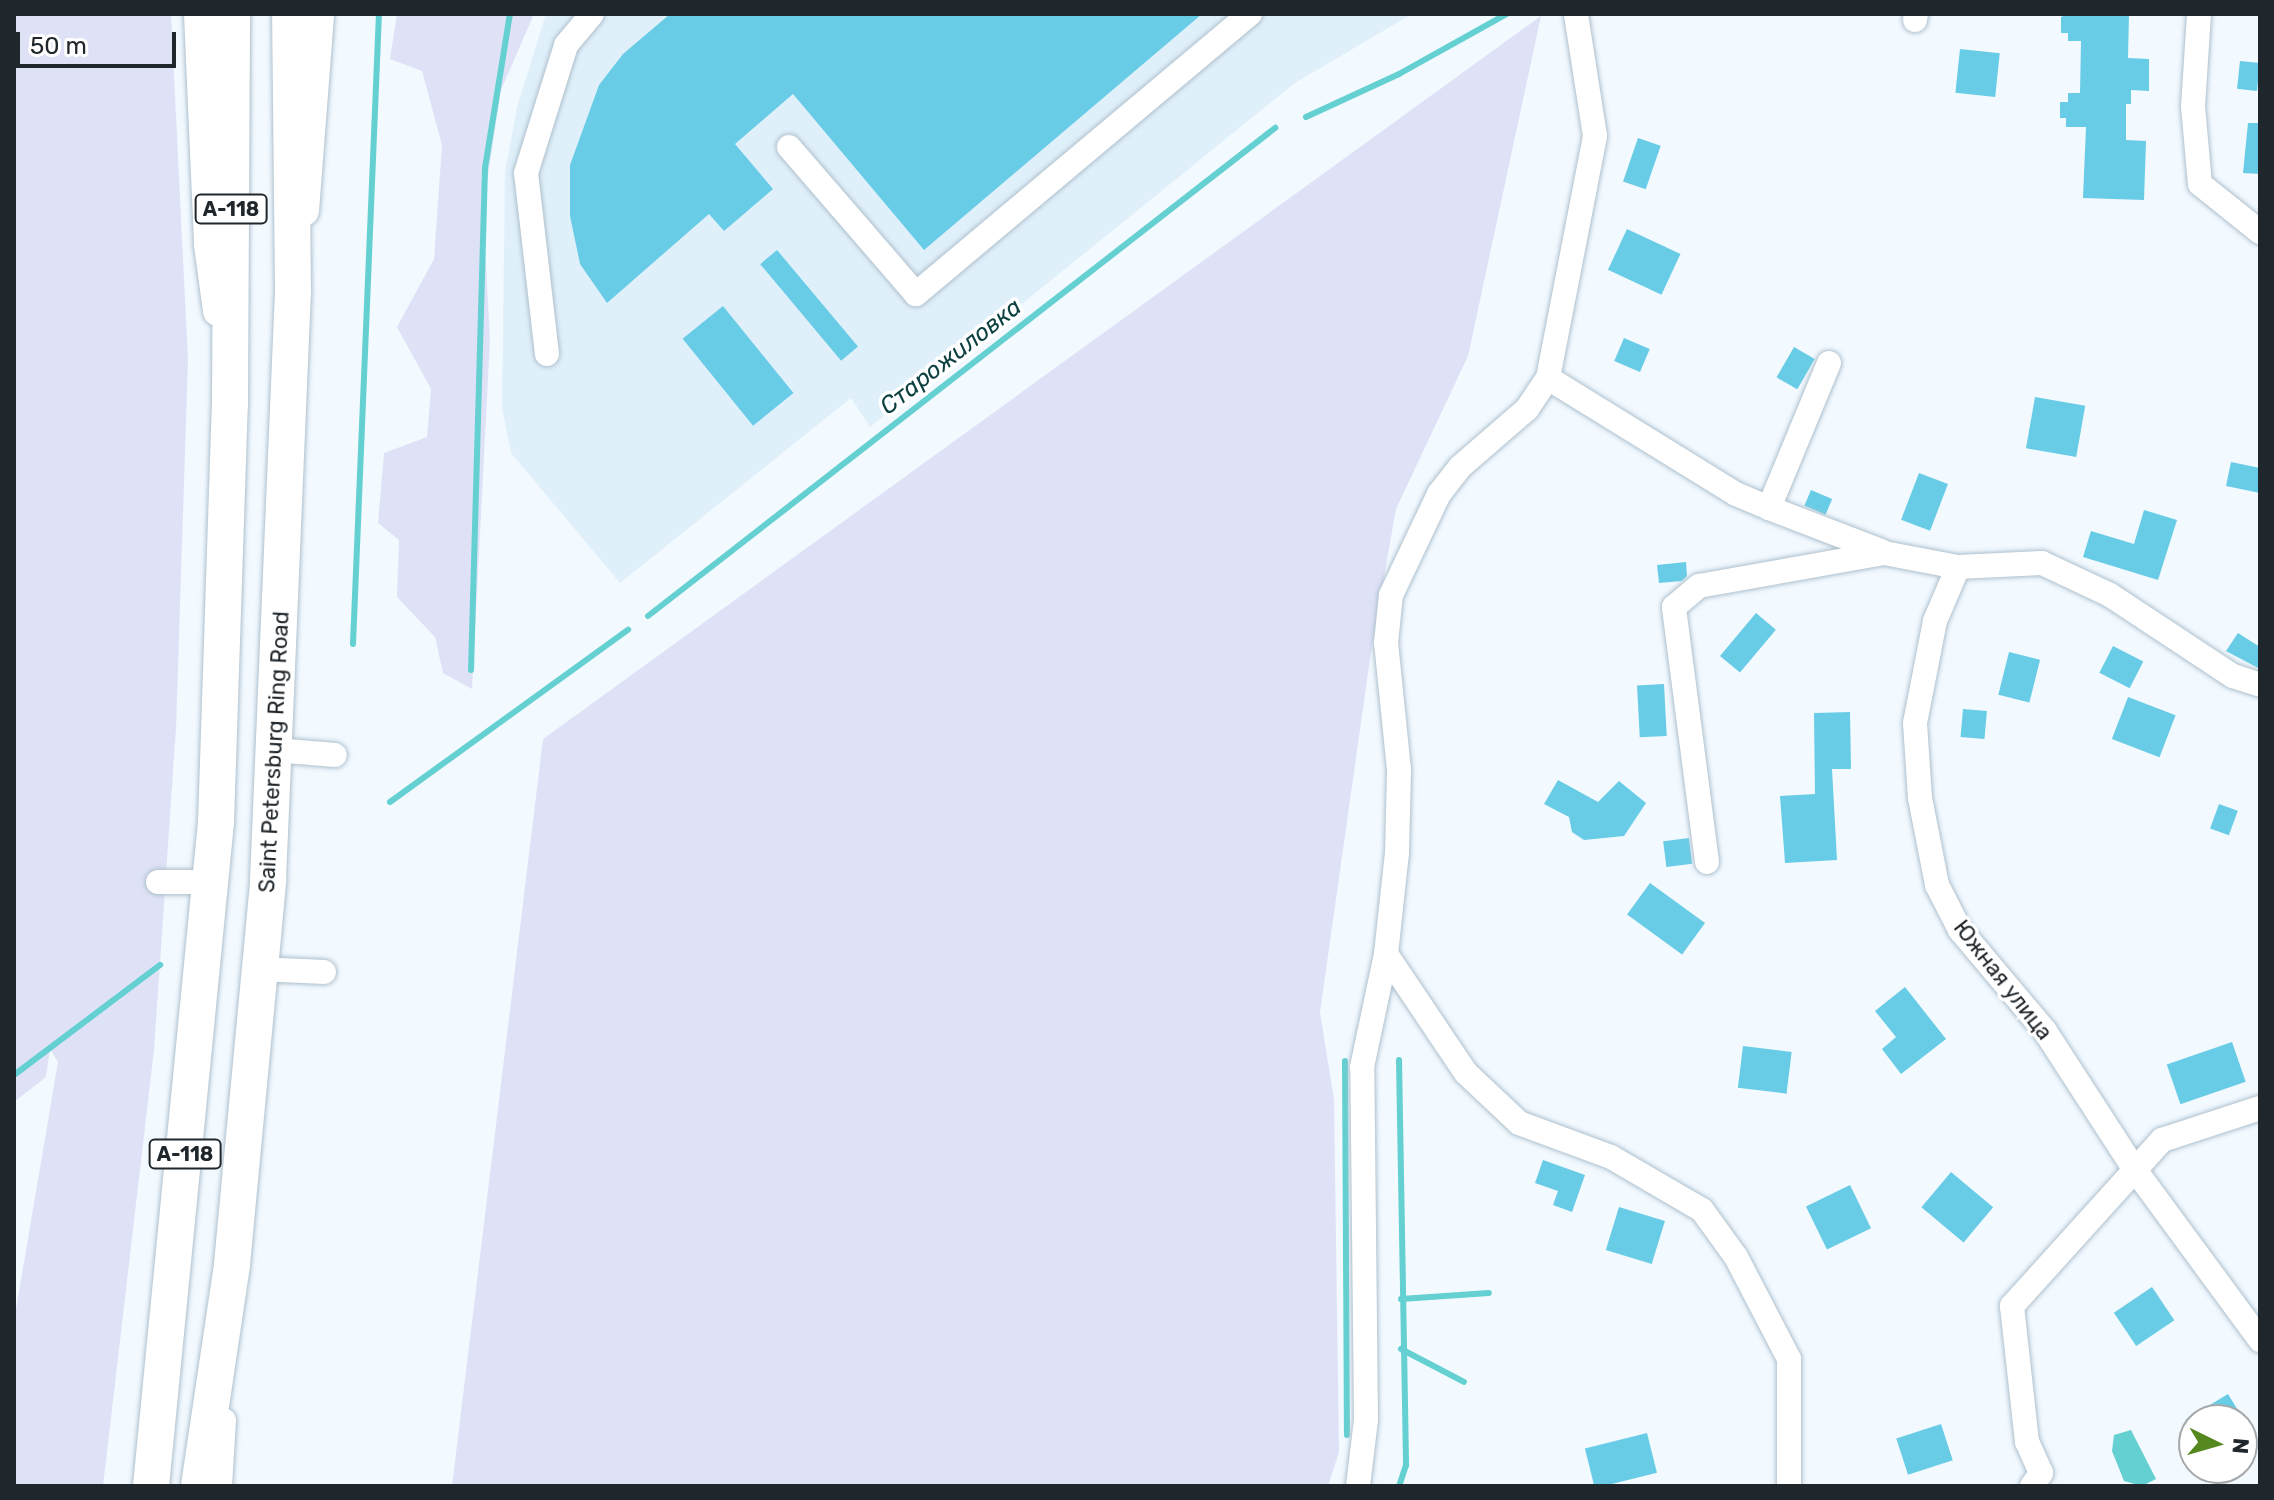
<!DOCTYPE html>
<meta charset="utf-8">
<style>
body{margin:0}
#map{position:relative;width:2274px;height:1500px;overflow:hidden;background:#f2f9ff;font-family:Rubik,sans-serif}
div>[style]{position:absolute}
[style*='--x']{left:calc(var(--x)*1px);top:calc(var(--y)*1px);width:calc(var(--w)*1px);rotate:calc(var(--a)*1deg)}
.built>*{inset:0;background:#e0f0fb}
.green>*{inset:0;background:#dfe2f7}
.water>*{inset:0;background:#64d0d1}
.stream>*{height:6px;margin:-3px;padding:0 3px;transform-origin:3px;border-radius:3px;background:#64d0d1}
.building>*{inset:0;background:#69cce6;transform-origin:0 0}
.roads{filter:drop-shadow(0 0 2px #aec0cd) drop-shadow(0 0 2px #aec0cd)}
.minor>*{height:24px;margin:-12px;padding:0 12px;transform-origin:12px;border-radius:12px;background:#fff}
.major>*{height:30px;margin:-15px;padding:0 15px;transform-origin:15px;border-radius:15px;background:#fff}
.highway>*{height:36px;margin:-18px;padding:0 18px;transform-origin:18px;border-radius:18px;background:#fff}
span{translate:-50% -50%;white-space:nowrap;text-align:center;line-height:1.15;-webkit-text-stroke:7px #fff;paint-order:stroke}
.shield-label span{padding:2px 6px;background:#fff;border:2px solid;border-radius:6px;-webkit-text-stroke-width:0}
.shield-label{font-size:20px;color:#20272c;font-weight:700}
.street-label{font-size:22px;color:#20272c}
.water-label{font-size:24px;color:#0d4141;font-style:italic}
.frame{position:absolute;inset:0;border:16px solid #20272c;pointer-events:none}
.north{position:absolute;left:2178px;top:1404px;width:80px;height:80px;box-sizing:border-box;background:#fff;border:2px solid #a6a9ab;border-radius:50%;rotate:95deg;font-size:22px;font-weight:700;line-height:32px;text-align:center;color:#20272c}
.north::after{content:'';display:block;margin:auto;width:28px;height:36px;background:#55881f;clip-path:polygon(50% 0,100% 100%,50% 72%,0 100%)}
.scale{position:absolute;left:16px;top:32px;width:160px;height:36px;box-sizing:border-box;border:4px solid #20272c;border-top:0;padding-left:10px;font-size:24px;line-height:28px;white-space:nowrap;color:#20272c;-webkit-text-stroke:6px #fff;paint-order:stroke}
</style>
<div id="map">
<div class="built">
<div style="clip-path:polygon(546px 14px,1412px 14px,1295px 83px,870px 427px,851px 398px,620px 583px,511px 453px,502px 408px,505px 172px,517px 107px)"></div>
</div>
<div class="green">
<div style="clip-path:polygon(14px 14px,171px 14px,188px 360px,176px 728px,154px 1050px,103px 1486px,14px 1486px,14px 1321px,58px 1062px,50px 1049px,46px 1077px,14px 1102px)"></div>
<div style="clip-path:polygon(397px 14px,534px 14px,501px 90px,483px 208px,490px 340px,472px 689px,443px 673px,435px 637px,397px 597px,399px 540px,378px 523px,384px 453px,427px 437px,431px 389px,397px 327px,434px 259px,442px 145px,422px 71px,390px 59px)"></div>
<div style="clip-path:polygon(1541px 16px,1468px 356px,1396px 509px,1372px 645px,1320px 1012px,1334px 1100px,1339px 1452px,1328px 1486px,452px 1486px,543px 739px)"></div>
</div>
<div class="water">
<div style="clip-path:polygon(2131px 1430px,2156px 1479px,2142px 1486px,2124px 1481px,2112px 1451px,2114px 1435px)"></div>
</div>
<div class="stream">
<div style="--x:1306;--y:117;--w:102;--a:-24.8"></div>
<div style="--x:1399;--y:74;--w:124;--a:-29.1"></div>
<div style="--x:648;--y:616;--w:795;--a:-37.89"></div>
<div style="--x:353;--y:644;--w:631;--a:-87.64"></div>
<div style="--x:471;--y:670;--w:502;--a:-88.4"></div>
<div style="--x:485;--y:168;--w:156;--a:-80.8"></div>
<div style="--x:390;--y:802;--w:294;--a:-35.9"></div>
<div style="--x:1399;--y:1060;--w:405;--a:89"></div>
<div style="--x:1406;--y:1465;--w:22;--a:108"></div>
<div style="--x:1345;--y:1061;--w:374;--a:89.7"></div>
<div style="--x:14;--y:1075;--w:183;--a:-37"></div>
<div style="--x:1401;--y:1299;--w:88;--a:-3.9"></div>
<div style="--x:1401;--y:1349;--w:71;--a:27.6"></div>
</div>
<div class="building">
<div style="clip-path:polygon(670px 14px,1202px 14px,924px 250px,793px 94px,735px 144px,773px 189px,724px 231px,709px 214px,607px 303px,580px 264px,570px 216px,570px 165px,599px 85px,623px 54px)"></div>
<div style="clip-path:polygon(2068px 14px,2129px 14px,2128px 58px,2149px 59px,2149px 91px,2131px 90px,2131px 104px,2126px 104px,2126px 140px,2146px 141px,2144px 200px,2083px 198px,2086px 127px,2066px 127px,2066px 118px,2060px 118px,2060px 102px,2068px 102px,2068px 93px,2080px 93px,2081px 41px,2068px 41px,2068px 33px,2061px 33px,2061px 17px)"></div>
<div style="left:1960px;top:49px;width:40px;height:44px;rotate:6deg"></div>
<div style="left:2240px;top:61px;width:20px;height:28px;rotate:6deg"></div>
<div style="clip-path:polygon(2248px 123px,2260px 123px,2260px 174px,2243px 173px)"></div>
<div style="left:1638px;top:138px;width:24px;height:46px;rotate:19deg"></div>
<div style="left:1627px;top:229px;width:59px;height:45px;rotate:25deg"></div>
<div style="left:777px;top:250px;width:126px;height:22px;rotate:50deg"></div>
<div style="left:723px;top:306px;width:112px;height:52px;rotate:51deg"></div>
<div style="left:1624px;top:338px;width:28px;height:25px;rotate:23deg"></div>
<div style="left:1794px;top:347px;width:24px;height:35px;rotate:30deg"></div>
<div style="left:2035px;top:397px;width:51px;height:52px;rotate:10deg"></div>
<div style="clip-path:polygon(2231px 462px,2260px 468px,2260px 493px,2226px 486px)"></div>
<div style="left:1919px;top:473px;width:31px;height:50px;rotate:21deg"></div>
<div style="left:1811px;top:490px;width:23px;height:17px;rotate:23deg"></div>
<div style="clip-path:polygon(2144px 510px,2177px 520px,2158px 580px,2083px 557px,2091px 531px,2134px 544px)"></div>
<div style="clip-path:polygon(1686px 562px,1687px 576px,1682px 581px,1659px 583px,1657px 565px)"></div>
<div style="left:1756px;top:613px;width:26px;height:56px;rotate:40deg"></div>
<div style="clip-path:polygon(2238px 633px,2260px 647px,2260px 669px,2226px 651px)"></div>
<div style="left:2113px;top:646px;width:34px;height:30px;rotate:27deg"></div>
<div style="left:2009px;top:652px;width:32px;height:44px;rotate:14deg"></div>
<div style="left:1664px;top:684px;width:52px;height:27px;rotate:87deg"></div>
<div style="left:2128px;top:697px;width:51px;height:45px;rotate:21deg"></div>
<div style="left:1963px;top:709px;width:24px;height:28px;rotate:5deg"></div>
<div style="clip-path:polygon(1850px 712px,1851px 769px,1832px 769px,1837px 860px,1785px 863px,1780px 796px,1815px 794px,1814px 713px)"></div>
<div style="clip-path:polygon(1558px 780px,1598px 802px,1619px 781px,1646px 803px,1624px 836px,1584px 840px,1572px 832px,1569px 817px,1544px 804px)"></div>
<div style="left:2219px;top:804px;width:20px;height:26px;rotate:20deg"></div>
<div style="left:1689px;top:838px;width:26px;height:26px;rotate:83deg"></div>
<div style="left:1650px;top:883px;width:68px;height:39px;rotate:36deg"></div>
<div style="clip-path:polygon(1905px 987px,1946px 1039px,1901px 1074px,1882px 1049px,1896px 1037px,1875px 1011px)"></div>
<div style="left:2232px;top:1042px;width:42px;height:69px;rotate:71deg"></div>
<div style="left:1743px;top:1046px;width:49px;height:42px;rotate:7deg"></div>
<div style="clip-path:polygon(1543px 1160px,1585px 1175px,1572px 1212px,1553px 1205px,1558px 1191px,1535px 1183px)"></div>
<div style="left:1951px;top:1172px;width:55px;height:46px;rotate:40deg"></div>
<div style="left:1850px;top:1185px;width:48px;height:49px;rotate:64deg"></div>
<div style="left:1619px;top:1207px;width:48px;height:45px;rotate:17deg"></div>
<div style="left:2152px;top:1287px;width:40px;height:46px;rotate:56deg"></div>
<div style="clip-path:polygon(2228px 1394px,2244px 1420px,2185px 1420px)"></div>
<div style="left:1941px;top:1424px;width:38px;height:47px;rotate:72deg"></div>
<div style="left:1647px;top:1433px;width:41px;height:64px;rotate:76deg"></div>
</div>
<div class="roads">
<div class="minor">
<div style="--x:2199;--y:14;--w:92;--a:93.7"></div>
<div style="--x:2193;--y:106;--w:78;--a:84.9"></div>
<div style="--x:2200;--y:184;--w:77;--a:38.7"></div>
<div style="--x:1915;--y:20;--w:6;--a:-81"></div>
<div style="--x:789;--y:147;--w:194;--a:49.2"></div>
<div style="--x:916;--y:294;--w:436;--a:-40"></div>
<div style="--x:547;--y:354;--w:182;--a:-96.6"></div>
<div style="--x:526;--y:173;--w:134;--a:-72.6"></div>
<div style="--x:566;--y:45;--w:40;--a:-50"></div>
<div style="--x:1829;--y:363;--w:157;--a:112.5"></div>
<div style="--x:1769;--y:508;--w:120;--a:21"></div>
<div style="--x:1548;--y:378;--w:221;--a:31.7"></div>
<div style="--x:1736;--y:494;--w:36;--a:23"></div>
<div style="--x:1958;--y:567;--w:59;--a:113.1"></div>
<div style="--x:1935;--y:621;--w:104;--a:101.1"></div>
<div style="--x:1915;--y:723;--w:75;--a:86.2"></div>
<div style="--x:1920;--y:798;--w:89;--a:78.9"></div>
<div style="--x:1937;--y:885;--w:51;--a:62.9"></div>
<div style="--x:1960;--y:930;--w:132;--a:49.9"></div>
<div style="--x:2045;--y:1031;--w:162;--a:57.1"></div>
<div style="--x:2133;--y:1167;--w:215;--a:53.7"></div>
<div style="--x:275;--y:750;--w:60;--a:4.8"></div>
<div style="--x:1707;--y:862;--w:257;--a:-97.4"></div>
<div style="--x:1674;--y:607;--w:33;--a:-40"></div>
<div style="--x:1699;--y:586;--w:188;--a:-10.1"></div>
<div style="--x:1884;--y:553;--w:75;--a:10.7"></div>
<div style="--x:1958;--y:567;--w:84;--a:-2.7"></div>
<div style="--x:2042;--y:563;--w:75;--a:25.2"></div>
<div style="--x:2110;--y:595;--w:147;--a:33.4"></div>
<div style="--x:2233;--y:676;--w:28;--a:18"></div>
<div style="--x:158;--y:882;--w:53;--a:0"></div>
<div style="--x:1386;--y:954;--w:143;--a:56.1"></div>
<div style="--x:1466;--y:1073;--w:73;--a:43.3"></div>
<div style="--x:1519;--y:1123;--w:98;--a:20.3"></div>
<div style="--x:1611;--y:1157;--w:105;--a:30.2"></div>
<div style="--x:1702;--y:1210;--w:58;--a:54.1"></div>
<div style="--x:1736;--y:1257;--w:115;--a:62.5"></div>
<div style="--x:1789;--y:1359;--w:127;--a:90"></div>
<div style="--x:260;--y:969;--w:64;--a:2.7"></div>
<div style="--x:220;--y:1486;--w:66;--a:-86.5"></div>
<div style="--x:1358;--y:1486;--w:66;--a:-83.1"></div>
<div style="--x:1366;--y:1420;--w:353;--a:-90.6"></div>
<div style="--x:1362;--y:1067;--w:116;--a:-78"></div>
<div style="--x:1386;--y:954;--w:102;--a:-83.8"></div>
<div style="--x:1397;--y:853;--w:83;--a:-88.6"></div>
<div style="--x:1399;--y:770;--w:128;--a:-95.8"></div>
<div style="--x:1386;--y:643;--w:48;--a:-84.1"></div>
<div style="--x:1391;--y:595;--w:112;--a:-64.6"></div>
<div style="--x:1439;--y:494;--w:34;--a:-52"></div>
<div style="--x:1460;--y:467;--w:89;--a:-40.9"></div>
<div style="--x:1527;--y:409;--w:37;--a:-56"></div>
<div style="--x:1548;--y:378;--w:247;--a:-79"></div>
<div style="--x:1595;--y:136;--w:123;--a:-98.9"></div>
<div style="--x:2032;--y:1486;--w:16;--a:-55"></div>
<div style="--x:2041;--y:1473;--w:34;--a:-114"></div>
<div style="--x:2027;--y:1442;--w:137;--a:-96.3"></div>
<div style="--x:2012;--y:1306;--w:224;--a:-47.9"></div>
<div style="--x:2162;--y:1140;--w:103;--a:-18.1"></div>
</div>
<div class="major">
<div style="--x:199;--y:14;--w:231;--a:87.5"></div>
<div style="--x:209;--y:245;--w:67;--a:82.2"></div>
<div style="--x:304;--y:211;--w:198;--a:-85.6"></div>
</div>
<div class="highway">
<div style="--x:151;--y:1486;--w:667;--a:-84.41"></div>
<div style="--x:216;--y:822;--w:419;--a:-88.1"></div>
<div style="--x:230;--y:403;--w:389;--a:-89.7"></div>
<div style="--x:199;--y:1486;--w:224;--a:-81.5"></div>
<div style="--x:232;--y:1264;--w:386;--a:-84.6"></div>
<div style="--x:268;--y:880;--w:589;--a:-87.57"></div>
<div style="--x:293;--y:292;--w:278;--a:-90.6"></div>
</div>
</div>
<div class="shield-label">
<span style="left:231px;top:209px">А-118</span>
<span style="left:185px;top:1154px">А-118</span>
</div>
<div class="street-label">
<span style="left:274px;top:752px;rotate:-87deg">Saint Petersburg Ring Road</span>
<span style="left:2003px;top:980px;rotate:52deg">Южная улица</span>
</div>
<div class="water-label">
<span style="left:951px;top:357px;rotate:-38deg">Старожиловка</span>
</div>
<div class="frame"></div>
<div class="north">N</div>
<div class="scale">50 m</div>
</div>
